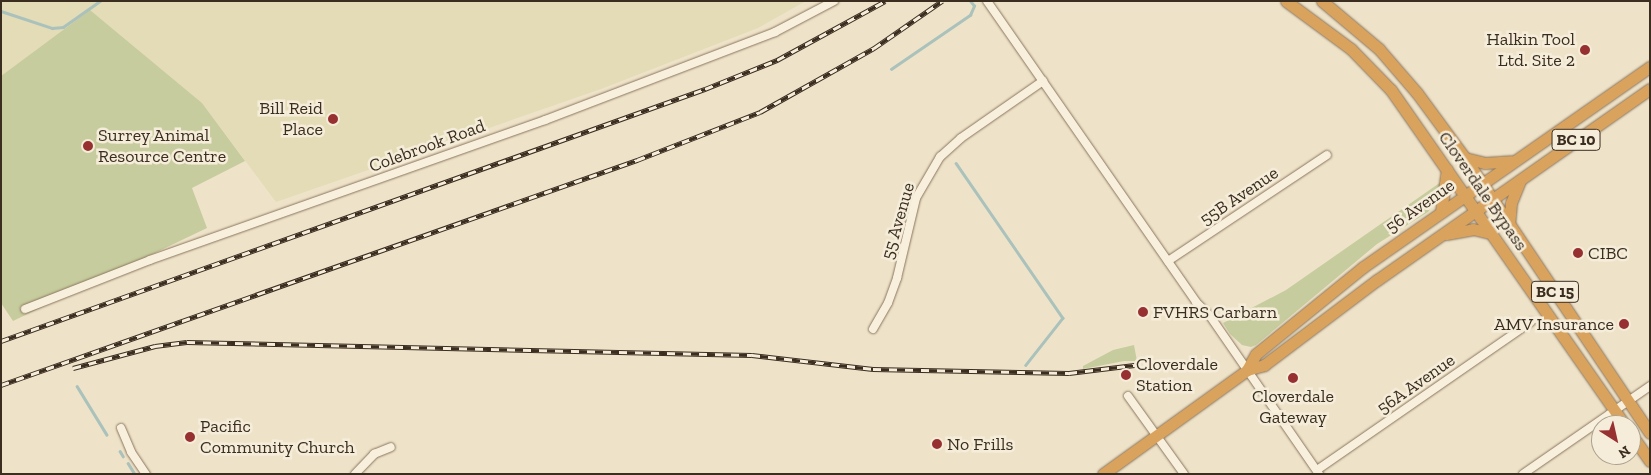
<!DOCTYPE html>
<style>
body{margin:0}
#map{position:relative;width:1651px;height:475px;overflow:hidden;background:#eee3c9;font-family:"Zilla Slab",serif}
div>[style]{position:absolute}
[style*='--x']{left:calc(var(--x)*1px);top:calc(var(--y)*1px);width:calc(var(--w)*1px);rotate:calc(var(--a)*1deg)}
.farmland>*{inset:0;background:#e3dcb7}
.green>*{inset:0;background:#c6cc9d}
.stream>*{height:2.5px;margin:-1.25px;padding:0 1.25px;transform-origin:1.25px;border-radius:1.25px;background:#aac2bb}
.roads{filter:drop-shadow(0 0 1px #8a755e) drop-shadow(0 0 1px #8a755e)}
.minor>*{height:8px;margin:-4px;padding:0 4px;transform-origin:4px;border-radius:4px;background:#f8f0dd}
.highway>*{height:11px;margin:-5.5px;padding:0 5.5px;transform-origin:5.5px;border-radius:5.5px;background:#d9a35e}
.rail>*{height:4.5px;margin-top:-2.25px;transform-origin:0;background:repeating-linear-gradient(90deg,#f5edd9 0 8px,#3b2e21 0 16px);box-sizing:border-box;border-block:1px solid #3b2e21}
.dots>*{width:14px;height:14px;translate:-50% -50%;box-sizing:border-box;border:2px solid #f5edd9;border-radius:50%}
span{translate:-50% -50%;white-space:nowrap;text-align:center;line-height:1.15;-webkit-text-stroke:5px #f5edd9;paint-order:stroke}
.shield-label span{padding:1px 4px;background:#f5edd9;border:1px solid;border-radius:4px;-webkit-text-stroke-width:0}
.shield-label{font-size:16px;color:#3b2e21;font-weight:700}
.poi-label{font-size:18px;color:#3b2e21}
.right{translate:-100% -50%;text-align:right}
.left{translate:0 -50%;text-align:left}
.street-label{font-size:18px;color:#3b2e21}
.frame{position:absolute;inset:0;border:2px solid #3b2e21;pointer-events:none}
.north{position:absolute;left:1591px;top:415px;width:50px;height:50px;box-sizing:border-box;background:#f5edd9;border:1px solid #aba18f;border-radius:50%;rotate:145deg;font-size:14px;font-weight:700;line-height:20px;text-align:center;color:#3b2e21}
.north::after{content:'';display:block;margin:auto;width:18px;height:22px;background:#973030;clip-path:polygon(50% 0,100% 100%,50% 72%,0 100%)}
</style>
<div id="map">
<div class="farmland">
<div style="clip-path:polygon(1px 1px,806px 1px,758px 28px,601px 89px,276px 202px,202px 103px,90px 10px,1px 76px)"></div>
</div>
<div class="green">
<div style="clip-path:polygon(90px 10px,202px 103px,245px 161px,192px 188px,207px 228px,13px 321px,1px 303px,1px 76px)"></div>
<div style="clip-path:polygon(1441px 182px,1439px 198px,1428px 212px,1377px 244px,1256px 345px,1251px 347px,1242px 345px,1230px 334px,1223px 323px,1286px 290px)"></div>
<div style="clip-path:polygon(1134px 345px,1137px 361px,1124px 361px,1083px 369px,1083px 366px,1113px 350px)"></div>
</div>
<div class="stream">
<div style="--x:1;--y:11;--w:54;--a:18.4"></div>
<div style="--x:52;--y:28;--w:11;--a:-5"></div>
<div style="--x:63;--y:27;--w:45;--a:-35.1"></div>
<div style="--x:891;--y:69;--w:96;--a:-34.4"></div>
<div style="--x:970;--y:15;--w:10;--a:-66"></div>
<div style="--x:974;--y:6;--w:6;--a:-129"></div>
<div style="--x:956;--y:163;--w:188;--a:55.4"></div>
<div style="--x:1063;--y:318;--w:60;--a:128.2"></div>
<div style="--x:77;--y:386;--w:57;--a:58.5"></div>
<div style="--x:120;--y:451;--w:6;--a:59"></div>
<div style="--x:128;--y:463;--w:13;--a:58"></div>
</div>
<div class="roads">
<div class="minor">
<div style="--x:987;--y:1;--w:366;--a:55.2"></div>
<div style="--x:1196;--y:302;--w:20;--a:45"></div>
<div style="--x:1210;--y:316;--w:192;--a:55.4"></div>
<div style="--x:1168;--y:261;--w:191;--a:-33.7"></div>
<div style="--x:25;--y:309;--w:134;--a:-21.4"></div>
<div style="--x:150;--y:260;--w:419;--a:-19.5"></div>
<div style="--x:545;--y:120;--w:246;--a:-20.9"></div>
<div style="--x:775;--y:32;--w:67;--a:-27.7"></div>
<div style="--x:873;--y:329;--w:30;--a:-60"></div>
<div style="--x:888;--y:303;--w:27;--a:-70"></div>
<div style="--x:897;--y:278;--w:82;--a:-76.6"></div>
<div style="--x:916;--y:198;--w:48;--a:-59.7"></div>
<div style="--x:940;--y:157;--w:28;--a:-42"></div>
<div style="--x:961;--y:138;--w:100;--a:-34.8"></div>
<div style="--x:1128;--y:396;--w:96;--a:54.3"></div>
<div style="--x:121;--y:428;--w:26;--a:67"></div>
<div style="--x:131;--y:452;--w:27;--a:56"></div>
<div style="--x:1317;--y:470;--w:260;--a:-34.7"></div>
<div style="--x:355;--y:474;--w:28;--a:-46"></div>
<div style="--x:374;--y:454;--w:18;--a:-22"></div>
<div style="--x:1523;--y:474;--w:155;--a:-34.7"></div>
</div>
<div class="highway">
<div style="--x:1286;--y:1;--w:81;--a:36.4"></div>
<div style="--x:1351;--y:49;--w:57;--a:45.7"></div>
<div style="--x:1391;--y:90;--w:409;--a:55.1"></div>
<div style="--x:1322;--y:1;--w:75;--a:40.1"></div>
<div style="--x:1379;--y:49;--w:58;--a:49.2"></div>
<div style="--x:1417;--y:93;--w:81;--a:53.6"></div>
<div style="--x:1465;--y:158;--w:331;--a:56.1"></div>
<div style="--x:1465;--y:158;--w:21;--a:14"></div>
<div style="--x:1485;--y:163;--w:26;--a:-4"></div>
<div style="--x:1441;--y:212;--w:43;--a:-82.1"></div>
<div style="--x:1509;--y:226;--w:23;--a:-85"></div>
<div style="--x:1511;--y:203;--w:24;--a:-68"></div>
<div style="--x:1446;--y:234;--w:27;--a:-10"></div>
<div style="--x:1473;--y:229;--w:18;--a:13"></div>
<div style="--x:1247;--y:370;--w:18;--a:-61"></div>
<div style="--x:1256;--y:354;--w:138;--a:-39.1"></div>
<div style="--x:1363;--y:267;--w:350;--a:-34.9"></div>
<div style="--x:1631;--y:434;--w:33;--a:55"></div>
<div style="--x:1103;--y:474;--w:178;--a:-35.8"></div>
<div style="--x:1247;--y:370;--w:18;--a:-16"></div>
<div style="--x:1264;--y:365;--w:141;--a:-37"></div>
<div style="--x:1377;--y:280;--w:333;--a:-35"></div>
</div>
</div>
<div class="rail">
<div style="--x:1;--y:341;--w:748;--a:-19.7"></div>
<div style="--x:705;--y:89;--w:78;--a:-21.9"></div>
<div style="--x:777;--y:60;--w:123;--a:-28.6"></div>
<div style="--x:73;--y:368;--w:85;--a:-15"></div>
<div style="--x:155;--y:346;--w:32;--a:-7"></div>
<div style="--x:187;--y:342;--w:565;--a:1.32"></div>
<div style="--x:752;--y:355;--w:122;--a:6.6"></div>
<div style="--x:873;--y:369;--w:196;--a:1.2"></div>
<div style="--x:1069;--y:373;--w:66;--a:-6.9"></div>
<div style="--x:1;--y:385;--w:675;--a:-19.48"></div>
<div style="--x:637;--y:160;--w:132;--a:-21.3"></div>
<div style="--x:760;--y:112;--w:131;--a:-29.3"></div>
<div style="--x:874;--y:48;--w:83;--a:-34.7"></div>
</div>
<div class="dots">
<div style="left:1585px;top:50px;background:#973030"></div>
<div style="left:333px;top:119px;background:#973030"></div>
<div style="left:88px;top:146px;background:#973030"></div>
<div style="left:1578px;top:253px;background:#973030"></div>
<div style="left:1143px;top:312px;background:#973030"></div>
<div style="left:1624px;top:324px;background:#973030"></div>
<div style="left:1126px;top:375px;background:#973030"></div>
<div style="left:1293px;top:378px;background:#973030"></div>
<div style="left:190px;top:437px;background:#973030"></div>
<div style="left:937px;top:444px;background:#973030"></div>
</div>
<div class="shield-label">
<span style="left:1576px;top:140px">BC 10</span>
<span style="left:1555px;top:292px">BC 15</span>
</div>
<div class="poi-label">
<span class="right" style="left:1575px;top:50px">Halkin Tool<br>Ltd. Site 2</span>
<span class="right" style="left:323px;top:119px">Bill Reid<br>Place</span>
<span class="left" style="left:98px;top:146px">Surrey Animal<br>Resource Centre</span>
<span class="left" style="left:1588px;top:253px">CIBC</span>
<span class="left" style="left:1153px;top:312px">FVHRS Carbarn</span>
<span class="right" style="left:1614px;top:324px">AMV Insurance</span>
<span class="left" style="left:1136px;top:375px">Cloverdale<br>Station</span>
<span style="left:1293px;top:407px">Cloverdale<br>Gateway</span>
<span class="left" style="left:200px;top:437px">Pacific<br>Community Church</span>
<span class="left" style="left:947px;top:444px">No Frills</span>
</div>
<div class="street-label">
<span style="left:427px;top:146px;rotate:-20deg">Colebrook Road</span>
<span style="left:1483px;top:191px;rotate:55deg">Cloverdale Bypass</span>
<span style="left:1239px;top:196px;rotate:-34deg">55B Avenue</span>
<span style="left:1420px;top:206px;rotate:-35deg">56 Avenue</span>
<span style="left:898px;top:221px;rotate:-74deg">55 Avenue</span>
<span style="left:1416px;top:384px;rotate:-35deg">56A Avenue</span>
</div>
<div class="frame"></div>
<div class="north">N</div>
</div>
